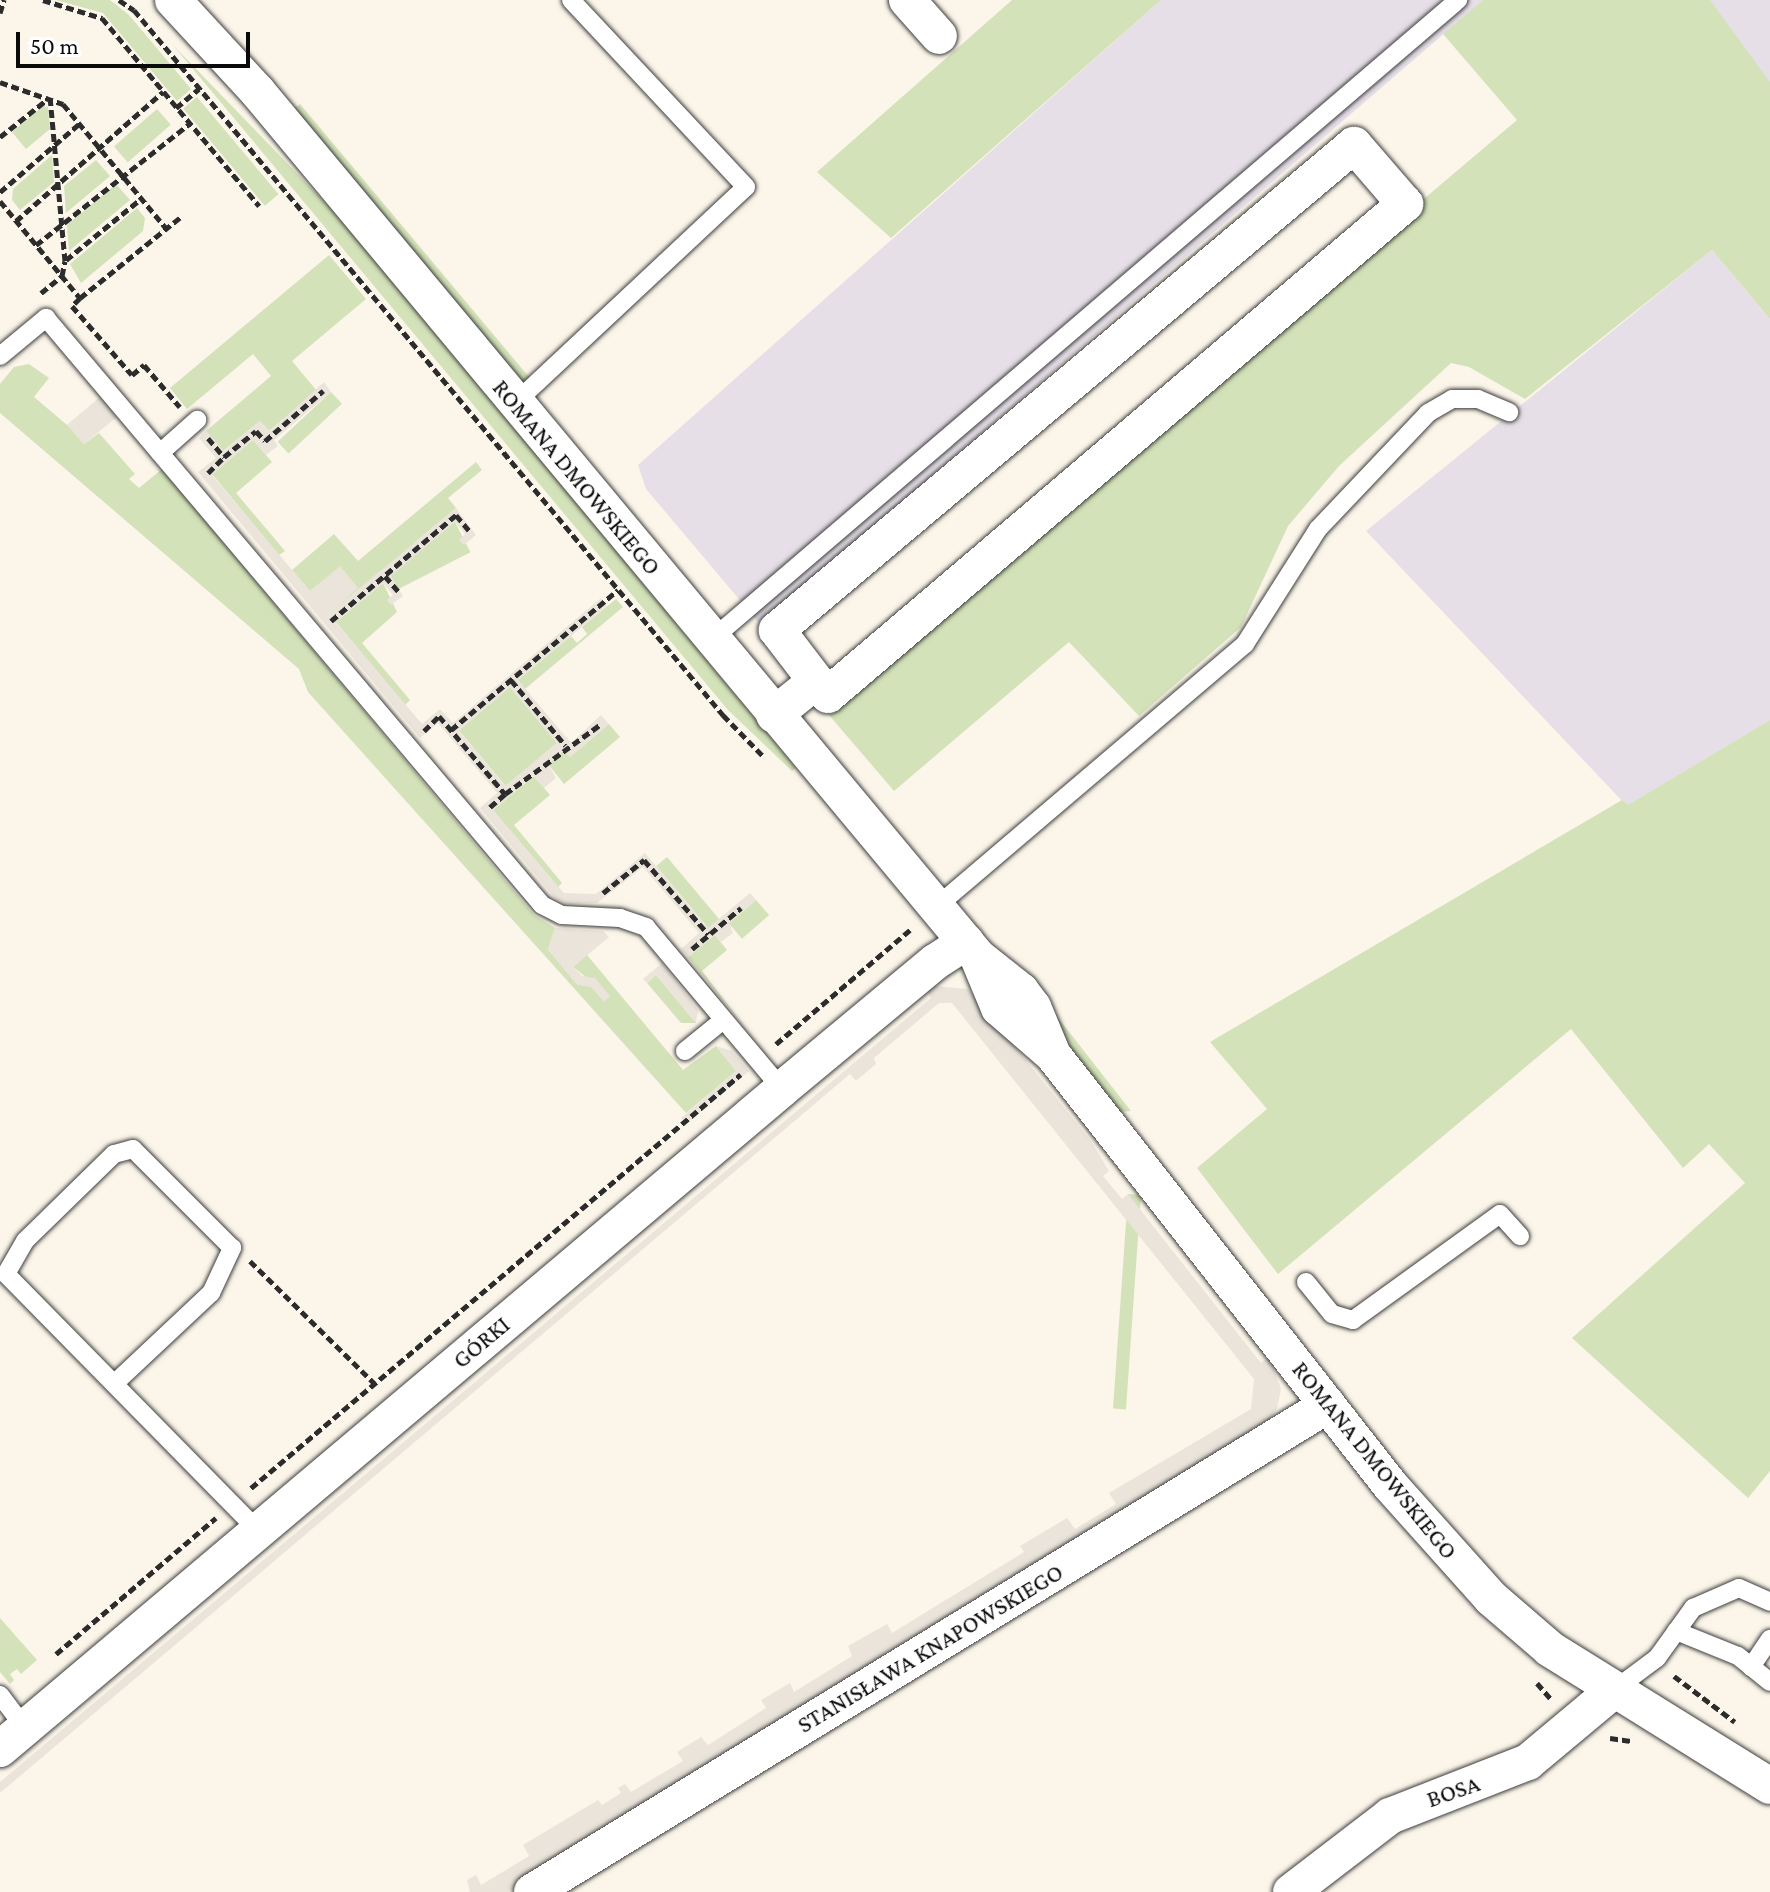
<!DOCTYPE html>
<meta charset="utf-8">
<style>
body{margin:0}
#map{position:relative;width:1770px;height:1892px;overflow:hidden;background:#fcf6ea;font-family:"Crimson Pro",serif}
div>[style]{position:absolute}
[style*='--x']{left:calc(var(--x)*1px);top:calc(var(--y)*1px);width:calc(var(--w)*1px);rotate:calc(var(--a)*1deg)}
.industrial>*{inset:0;background:#e6dfe8}
.green>*{inset:0;background:#d3e2b8;transform-origin:0 0}
.plaza>*{inset:0;background:#eae4db;transform-origin:0 0}
.path>*{height:5px;margin-top:-2.5px;transform-origin:0;background:repeating-linear-gradient(90deg,#2c2c2c 0 8px,transparent 0 12px)}
.roads{filter:drop-shadow(0 0 2px #3d3d3d) drop-shadow(0 0 2px #3d3d3d)}
.lane>*{height:18px;margin:-9px;padding:0 9px;transform-origin:9px;border-radius:9px;background:#fff}
.street>*{height:36px;margin:-18px;padding:0 18px;transform-origin:18px;border-radius:18px;background:#fff}
span{translate:-50% -50%;white-space:nowrap;text-align:center;line-height:1.15;-webkit-text-stroke:8px #fff;paint-order:stroke}
.street-label{font-size:24px;color:#0a0a0a}
.scale{position:absolute;left:16px;top:32px;width:234px;height:36px;box-sizing:border-box;border:4px solid #0a0a0a;border-top:0;padding-left:10px;font-size:24px;line-height:28px;white-space:nowrap;color:#0a0a0a;-webkit-text-stroke:6px #fff;paint-order:stroke}
</style>
<div id="map">
<div class="industrial">
<div style="clip-path:polygon(1161px 0,1483px 0,760px 624px,646px 489px,638px 465px)"></div>
<div style="clip-path:polygon(1628px 0,1770px 0,1770px 185px)"></div>
<div style="clip-path:polygon(1712px 250px,1770px 319px,1770px 720px,1627px 806px,1366px 531px)"></div>
</div>
<div class="green">
<div style="clip-path:polygon(56px 0,110px 0,129px 15px,191px 89px,177px 101px,103px 13px)"></div>
<div style="clip-path:polygon(1012px 0,1161px 0,891px 238px,817px 172px)"></div>
<div style="clip-path:polygon(1483px 0,1710px 0,1770px 82px,1770px 319px,1712px 250px,1525px 399px,1469px 367px,1451px 363px,1339px 466px,1288px 526px,1241px 627px,1139px 716px,1069px 642px,894px 791px,823px 708px,1517px 120px,1443px 34px)"></div>
<div style="clip-path:polygon(172px 44px,337px 215px,796px 768px,792px 771px,728px 710px)"></div>
<div style="left:197px;top:97px;width:127px;height:18px;rotate:50deg"></div>
<div style="left:300px;top:104px;width:359px;height:9px;rotate:50deg"></div>
<div style="clip-path:polygon(43px 106px,48px 107px,50px 129px,26px 149px,12px 132px)"></div>
<div style="left:157px;top:109px;width:21px;height:57px;rotate:49deg"></div>
<div style="clip-path:polygon(52px 155px,54px 182px,20px 210px,12px 200px,13px 189px)"></div>
<div style="clip-path:polygon(96px 160px,110px 176px,66px 213px,64px 186px)"></div>
<div style="clip-path:polygon(116px 184px,130px 200px,69px 251px,67px 225px)"></div>
<div style="clip-path:polygon(137px 208px,145px 218px,143px 231px,81px 283px,70px 264px)"></div>
<div style="clip-path:polygon(329px 255px,366px 299px,292px 361px,317px 391px,269px 431px,260px 421px,223px 451px,206px 431px,271px 376px,253px 354px,187px 409px,170px 388px)"></div>
<div style="clip-path:polygon(29px 364px,49px 378px,34px 397px,87px 442px,99px 433px,135px 474px,129px 479px,139px 488px,162px 469px,534px 915px,555px 928px,548px 950px,591px 986px,610px 996px,573px 967px,587px 955px,683px 1070px,716px 1046px,736px 1071px,686px 1113px,308px 692px,299px 669px,0 413px,0 384px,14px 367px)"></div>
<div style="left:331px;top:392px;width:16px;height:73px;rotate:47deg"></div>
<div style="clip-path:polygon(253px 440px,272px 462px,236px 493px,285px 551px,279px 555px,212px 474px)"></div>
<div style="clip-path:polygon(476px 462px,482px 470px,448px 498px,456px 508px,329px 614px,341px 567px,310px 591px,292px 570px,334px 534px,358px 561px)"></div>
<div style="left:455px;top:522px;width:34px;height:84px;rotate:63deg"></div>
<div style="clip-path:polygon(383px 583px,397px 612px,362px 643px,410px 700px,405px 705px,336px 622px)"></div>
<div style="clip-path:polygon(616px 599px,623px 607px,525px 689px,518px 680px,571px 636px,577px 643px,587px 634px,582px 627px)"></div>
<div style="left:510px;top:687px;width:73px;height:67px;rotate:50deg"></div>
<div style="clip-path:polygon(1770px 720px,1770px 1471px,1748px 1498px,1572px 1338px,1745px 1183px,1709px 1144px,1683px 1168px,1571px 1029px,1278px 1274px,1197px 1168px,1267px 1109px,1210px 1042px,1622px 800px,1628px 805px)"></div>
<div style="clip-path:polygon(609px 724px,620px 737px,564px 784px,548px 764px,564px 750px,570px 757px)"></div>
<div style="clip-path:polygon(534px 776px,550px 795px,514px 825px,562px 883px,558px 887px,493px 810px)"></div>
<div style="left:667px;top:857px;width:81px;height:14px;rotate:50deg"></div>
<div style="left:756px;top:900px;width:20px;height:36px;rotate:49deg"></div>
<div style="clip-path:polygon(715px 935px,727px 950px,702px 971px,748px 1031px,688px 957px)"></div>
<div style="clip-path:polygon(656px 975px,696px 1023px,681px 1023px,647px 983px)"></div>
<div style="clip-path:polygon(1037px 991px,1131px 1111px,1118px 1112px,1071px 1051px)"></div>
<div style="left:1128px;top:1194px;width:13px;height:215px;rotate:4deg"></div>
<div style="clip-path:polygon(0 1618px,37px 1660px,21px 1674px,17px 1669px,10px 1674px,14px 1680px,10px 1684px,0 1672px)"></div>
</div>
<div class="plaza">
<div style="clip-path:polygon(evenodd,324px 382px,331px 392px,274px 440px,278px 446px,266px 455px,253px 440px,212px 475px,310px 591px,340px 566px,358px 588px,329px 614px,456px 508px,476px 535px,464px 545px,459px 540px,465px 534px,455px 522px,391px 576px,403px 596px,391px 605px,387px 600px,393px 595px,383px 583px,336px 622px,422px 724px,440px 709px,453px 723px,601px 598px,607px 606px,518px 680px,571px 743px,601px 715px,609px 724px,570px 757px,563px 751px,548px 764px,556px 778px,544px 788px,533px 776px,493px 810px,564px 893px,596px 894px,645px 853px,708px 928px,750px 893px,756px 900px,729px 923px,733px 933px,721px 942px,715px 935px,688px 957px,681px 949px,699px 933px,643px 867px,597px 903px,566px 904px,554px 897px,480px 808px,497px 793px,438px 723px,420px 738px,198px 472px,216px 458px,199px 438px,206px 431px,224px 451px,260px 421px,270px 431px,324px 382px,510px 687px,557px 743px,505px 786px,459px 731px,510px 687px)"></div>
<div style="left:100px;top:397px;width:26px;height:43px;rotate:50deg"></div>
<div style="clip-path:polygon(555px 928px,603px 931px,609px 937px,573px 967px,582px 976px,595px 978px,610px 996px,604px 1002px,591px 987px,577px 985px,548px 950px)"></div>
<div style="clip-path:polygon(662px 963px,698px 1010px,696px 1023px,656px 975px,647px 983px,643px 979px)"></div>
<div style="clip-path:polygon(934px 986px,968px 989px,1091px 1141px,1109px 1171px,1103px 1176px,1122px 1199px,1128px 1194px,1261px 1363px,1269px 1357px,1281px 1389px,1277px 1409px,1266px 1424px,508px 1892px,470px 1892px,467px 1880px,476px 1875px,481px 1885px,529px 1856px,523px 1845px,598px 1800px,602px 1805px,621px 1793px,618px 1788px,625px 1784px,631px 1792px,683px 1761px,677px 1752px,701px 1737px,708px 1745px,766px 1708px,761px 1700px,790px 1683px,794px 1692px,852px 1656px,848px 1646px,887px 1624px,892px 1633px,1024px 1552px,1020px 1546px,1067px 1518px,1075px 1529px,1116px 1504px,1109px 1493px,1251px 1409px,1254px 1379px,952px 1003px,939px 1003px,874px 1058px,876px 1064px,856px 1081px,850px 1074px,0 1793px,0 1782px,931px 998px,926px 990px)"></div>
<div style="clip-path:polygon(716px 1046px,732px 1051px,749px 1071px,686px 1124px,681px 1118px,736px 1071px)"></div>
</div>
<div class="path">
<div style="--x:43;--y:0;--w:62;--a:17"></div>
<div style="--x:102;--y:18;--w:245;--a:50.1"></div>
<div style="--x:119;--y:0;--w:18;--a:34"></div>
<div style="--x:134;--y:10;--w:919;--a:50.12"></div>
<div style="--x:723;--y:715;--w:57;--a:45.7"></div>
<div style="--x:0;--y:13;--w:14;--a:-73"></div>
<div style="--x:0;--y:82;--w:67;--a:19.2"></div>
<div style="--x:63;--y:104;--w:161;--a:50.3"></div>
<div style="--x:176;--y:108;--w:30;--a:-40"></div>
<div style="--x:0;--y:137;--w:63;--a:-38.5"></div>
<div style="--x:0;--y:192;--w:104;--a:-40.7"></div>
<div style="--x:0;--y:201;--w:126;--a:50.5"></div>
<div style="--x:80;--y:298;--w:11;--a:135"></div>
<div style="--x:72;--y:306;--w:91;--a:49"></div>
<div style="--x:132;--y:375;--w:16;--a:-40"></div>
<div style="--x:144;--y:365;--w:55;--a:49.4"></div>
<div style="--x:16;--y:221;--w:196;--a:-41.3"></div>
<div style="--x:36;--y:245;--w:195;--a:-38.3"></div>
<div style="--x:66;--y:260;--w:98;--a:-39.2"></div>
<div style="--x:41;--y:293;--w:27;--a:-39"></div>
<div style="--x:62;--y:276;--w:15;--a:-79"></div>
<div style="--x:65;--y:261;--w:165;--a:-95.2"></div>
<div style="--x:80;--y:298;--w:131;--a:-38.8"></div>
<div style="--x:208;--y:438;--w:25;--a:50"></div>
<div style="--x:224;--y:457;--w:41;--a:-39.1"></div>
<div style="--x:256;--y:431;--w:13;--a:48"></div>
<div style="--x:265;--y:441;--w:77;--a:-40.8"></div>
<div style="--x:208;--y:473;--w:23;--a:-45"></div>
<div style="--x:385;--y:576;--w:20;--a:49"></div>
<div style="--x:331;--y:621;--w:164;--a:-40.3"></div>
<div style="--x:456;--y:515;--w:23;--a:50"></div>
<div style="--x:511;--y:680;--w:85;--a:50.3"></div>
<div style="--x:451;--y:730;--w:218;--a:-40"></div>
<div style="--x:424;--y:731;--w:21;--a:-45"></div>
<div style="--x:439;--y:716;--w:102;--a:49.8"></div>
<div style="--x:505;--y:794;--w:23;--a:139"></div>
<div style="--x:505;--y:794;--w:119;--a:-36.1"></div>
<div style="--x:603;--y:893;--w:53;--a:-38.8"></div>
<div style="--x:644;--y:860;--w:98;--a:49.1"></div>
<div style="--x:692;--y:949;--w:64;--a:-39.9"></div>
<div style="--x:776;--y:1044;--w:176;--a:-40.4"></div>
<div style="--x:250;--y:1261;--w:175;--a:44.5"></div>
<div style="--x:251;--y:1488;--w:641;--a:-40.19"></div>
<div style="--x:56;--y:1654;--w:210;--a:-40.4"></div>
<div style="--x:1674;--y:1676;--w:76;--a:37"></div>
<div style="--x:1537;--y:1683;--w:23;--a:49"></div>
<div style="--x:1610;--y:1738;--w:21;--a:8"></div>
</div>
<div class="roads">
<div class="lane">
<div style="--x:0;--y:356;--w:60;--a:-39.6"></div>
<div style="--x:46;--y:318;--w:768;--a:49.8"></div>
<div style="--x:542;--y:905;--w:22;--a:27"></div>
<div style="--x:562;--y:915;--w:58;--a:3"></div>
<div style="--x:620;--y:918;--w:28;--a:19"></div>
<div style="--x:646;--y:927;--w:212;--a:50"></div>
<div style="--x:515;--y:403;--w:316;--a:-43.1"></div>
<div style="--x:746;--y:187;--w:256;--a:-133.1"></div>
<div style="--x:160;--y:453;--w:50;--a:-41.7"></div>
<div style="--x:711;--y:640;--w:984;--a:-40.59"></div>
<div style="--x:936;--y:907;--w:406;--a:-40.4"></div>
<div style="--x:1245;--y:644;--w:136;--a:-57.6"></div>
<div style="--x:1318;--y:529;--w:160;--a:-46.5"></div>
<div style="--x:1428;--y:413;--w:28;--a:-30"></div>
<div style="--x:1452;--y:399;--w:26;--a:0"></div>
<div style="--x:1478;--y:399;--w:34;--a:23"></div>
<div style="--x:685;--y:1051;--w:48;--a:-39"></div>
<div style="--x:1306;--y:1282;--w:41;--a:50.9"></div>
<div style="--x:1332;--y:1314;--w:22;--a:16"></div>
<div style="--x:1353;--y:1320;--w:181;--a:-35.8"></div>
<div style="--x:1500;--y:1214;--w:30;--a:48"></div>
<div style="--x:115;--y:1383;--w:132;--a:-43.2"></div>
<div style="--x:211;--y:1293;--w:50;--a:-65"></div>
<div style="--x:232;--y:1248;--w:140;--a:-135"></div>
<div style="--x:133;--y:1149;--w:20;--a:165"></div>
<div style="--x:114;--y:1154;--w:124;--a:135.7"></div>
<div style="--x:25;--y:1241;--w:38;--a:120"></div>
<div style="--x:6;--y:1274;--w:359;--a:45.5"></div>
<div style="--x:1676;--y:1631;--w:67;--a:22"></div>
<div style="--x:1738;--y:1656;--w:41;--a:39.1"></div>
<div style="--x:1751;--y:1667;--w:34;--a:-56"></div>
<div style="--x:1614;--y:1690;--w:54;--a:-36.7"></div>
<div style="--x:1657;--y:1658;--w:62;--a:-54.2"></div>
<div style="--x:1693;--y:1608;--w:50;--a:-23.5"></div>
<div style="--x:1739;--y:1588;--w:34;--a:24"></div>
<div style="--x:0;--y:1695;--w:41;--a:52.9"></div>
</div>
<div class="street">
<div style="--x:173;--y:0;--w:124;--a:47.3"></div>
<div style="--x:257;--y:91;--w:1127;--a:50.22"></div>
<div style="--x:978;--y:957;--w:55;--a:38.3"></div>
<div style="--x:1021;--y:991;--w:20;--a:53"></div>
<div style="--x:1033;--y:1007;--w:52;--a:67.4"></div>
<div style="--x:907;--y:0;--w:48;--a:48.4"></div>
<div style="--x:774;--y:715;--w:54;--a:-39"></div>
<div style="--x:816;--y:681;--w:18;--a:49"></div>
<div style="--x:828;--y:695;--w:758;--a:-40.4"></div>
<div style="--x:1405;--y:204;--w:78;--a:-130.8"></div>
<div style="--x:1354;--y:145;--w:754;--a:139.95"></div>
<div style="--x:777;--y:630;--w:64;--a:52.6"></div>
<div style="--x:979;--y:960;--w:52;--a:67.4"></div>
<div style="--x:999;--y:1008;--w:72;--a:41"></div>
<div style="--x:1053;--y:1055;--w:546;--a:51.91"></div>
<div style="--x:1390;--y:1485;--w:152;--a:48.2"></div>
<div style="--x:1491;--y:1598;--w:78;--a:40.8"></div>
<div style="--x:1550;--y:1649;--w:259;--a:31.9"></div>
<div style="--x:0;--y:1749;--w:1023;--a:-40.16"></div>
<div style="--x:782;--y:1089;--w:199;--a:-39.7"></div>
<div style="--x:935;--y:962;--w:37;--a:-33"></div>
<div style="--x:532;--y:1892;--w:933;--a:-31.46"></div>
<div style="--x:1291;--y:1892;--w:125;--a:-37.5"></div>
<div style="--x:1390;--y:1816;--w:148;--a:-21.4"></div>
<div style="--x:1528;--y:1762;--w:112;--a:-39.9"></div>
</div>
</div>
<div class="street-label">
<span style="left:577px;top:477px;rotate:50deg">ROMANA DMOWSKIEGO</span>
<span style="left:481px;top:1342px;rotate:-40deg">GÓRKI</span>
<span style="left:1375px;top:1460px;rotate:51deg">ROMANA DMOWSKIEGO</span>
<span style="left:930px;top:1648px;rotate:-31deg">STANISŁAWA KNAPOWSKIEGO</span>
<span style="left:1453px;top:1791px;rotate:-19deg">BOSA</span>
</div>
<div class="scale">50 m</div>
</div>
